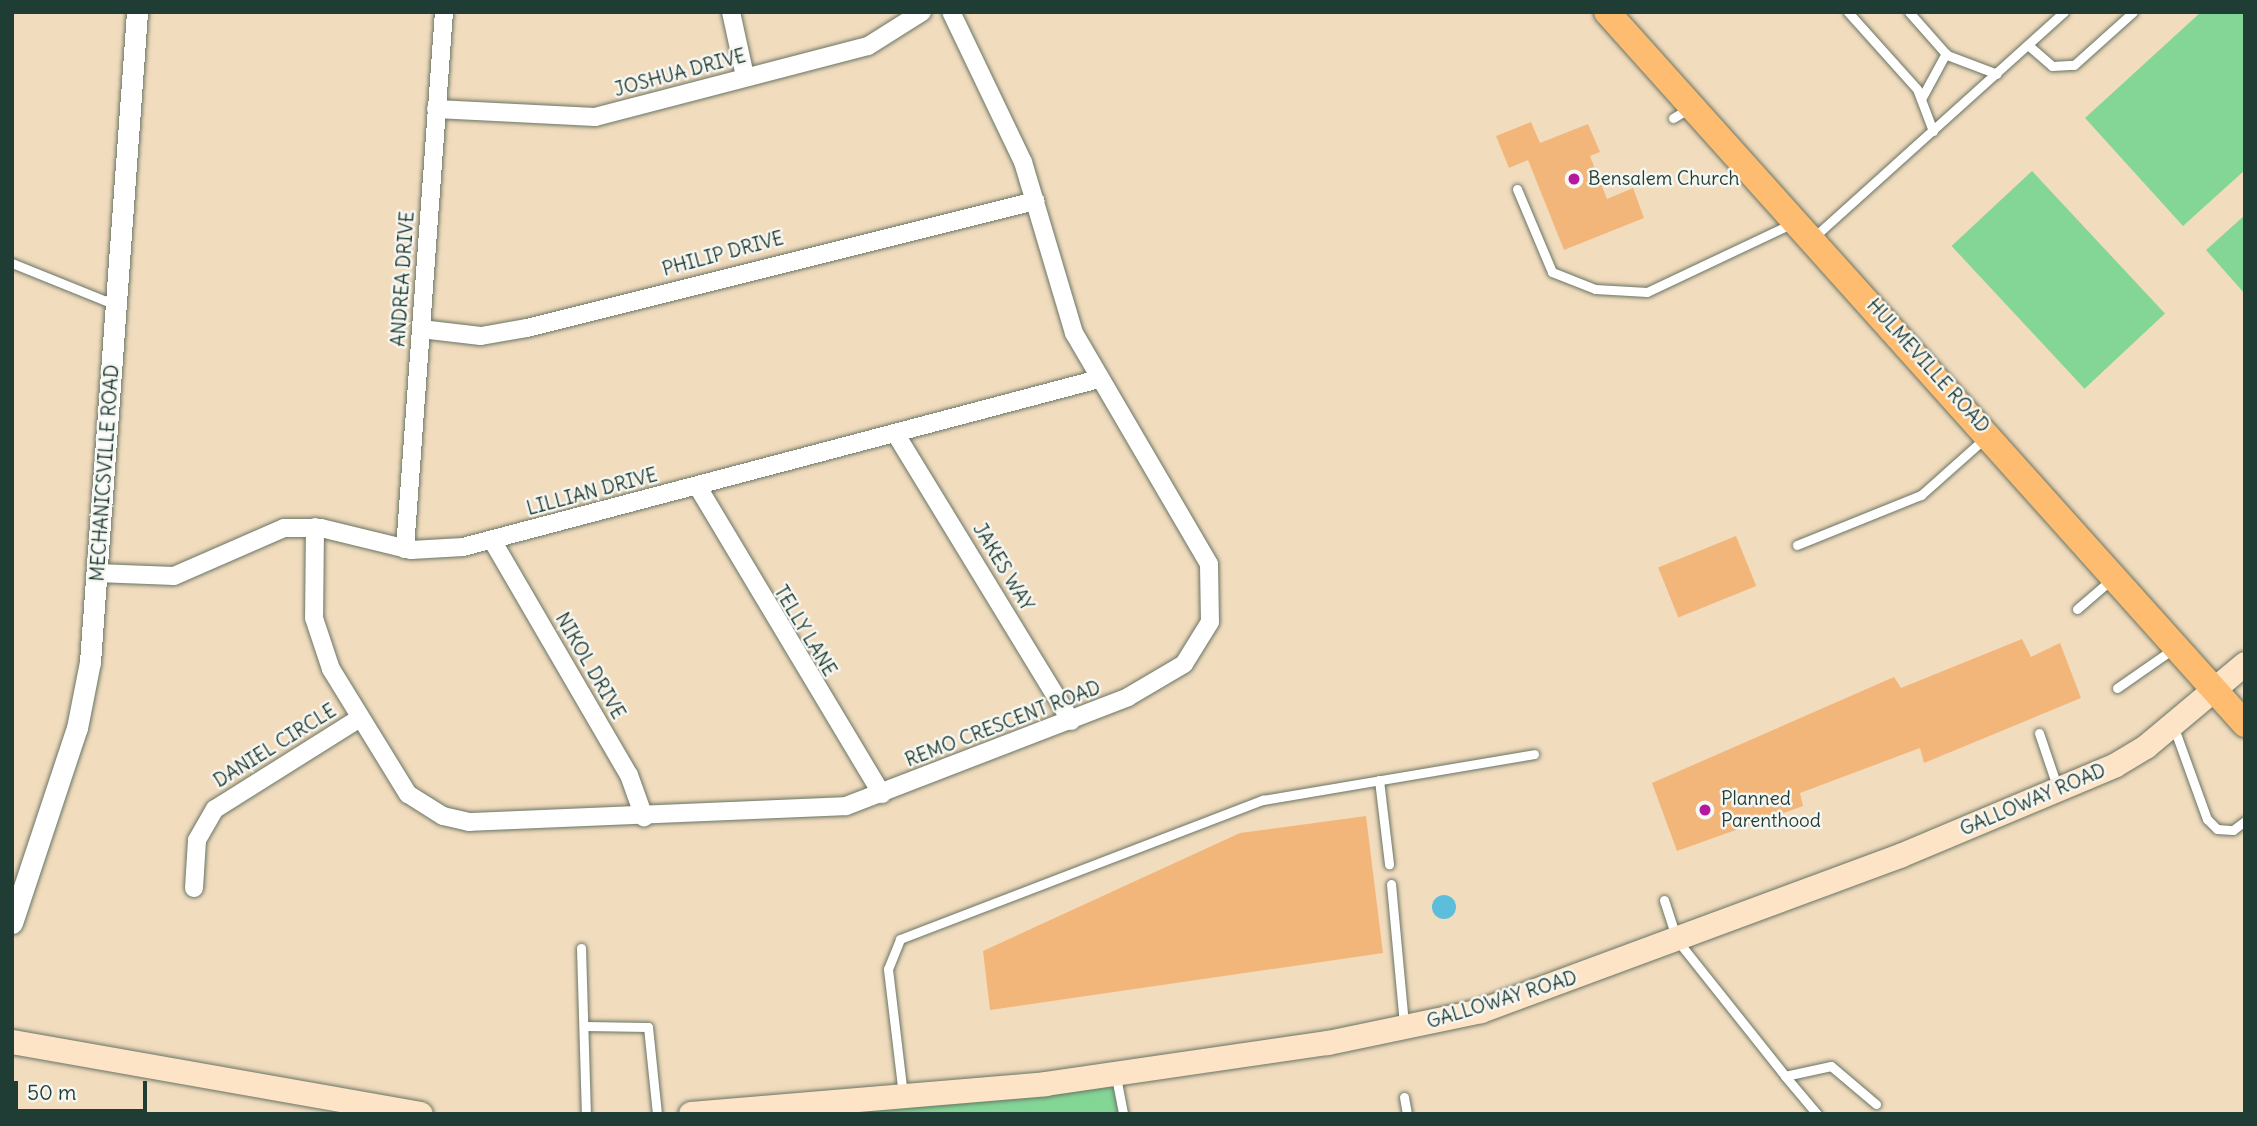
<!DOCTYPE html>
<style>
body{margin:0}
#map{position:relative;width:2257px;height:1126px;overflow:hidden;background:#f2dcbe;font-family:Delius,sans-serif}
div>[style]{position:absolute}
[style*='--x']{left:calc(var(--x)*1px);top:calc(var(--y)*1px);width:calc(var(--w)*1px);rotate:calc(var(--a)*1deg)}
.green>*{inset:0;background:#84d697;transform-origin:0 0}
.water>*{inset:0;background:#5dbedc}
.round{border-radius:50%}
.building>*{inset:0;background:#f3b67a;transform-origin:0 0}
.roads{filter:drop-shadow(0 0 2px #697564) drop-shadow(0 0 2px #697564)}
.service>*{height:9px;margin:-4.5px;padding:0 4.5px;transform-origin:4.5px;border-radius:4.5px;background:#fff}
.minor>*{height:18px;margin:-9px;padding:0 9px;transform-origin:9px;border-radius:9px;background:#fff}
.tertiary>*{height:21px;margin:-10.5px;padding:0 10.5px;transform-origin:10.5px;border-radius:10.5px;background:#fff}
.secondary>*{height:24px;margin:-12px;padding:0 12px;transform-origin:12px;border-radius:12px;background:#fee4c6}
.primary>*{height:26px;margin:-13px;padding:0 13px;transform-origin:13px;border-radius:13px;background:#fdbc70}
.dots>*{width:19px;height:19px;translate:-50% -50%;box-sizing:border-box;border:4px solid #f6f6f2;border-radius:50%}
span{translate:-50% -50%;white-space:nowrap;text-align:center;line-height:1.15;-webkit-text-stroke:5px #f6f6f2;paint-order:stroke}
.street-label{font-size:19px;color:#1f3d34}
.poi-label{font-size:19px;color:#1f3d34}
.left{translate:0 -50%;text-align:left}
.frame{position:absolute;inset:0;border:14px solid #1f3d34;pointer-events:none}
.scale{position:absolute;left:14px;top:1081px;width:133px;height:32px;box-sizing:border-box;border:4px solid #1f3d34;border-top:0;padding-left:9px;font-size:21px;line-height:24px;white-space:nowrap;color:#1f3d34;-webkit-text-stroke:5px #f6f6f2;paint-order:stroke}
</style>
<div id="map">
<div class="green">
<div style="clip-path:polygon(2201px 12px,2245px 12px,2245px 170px,2183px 226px,2085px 118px)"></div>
<div style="left:2032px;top:171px;width:195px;height:110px;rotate:47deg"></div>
<div style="clip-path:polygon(2245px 215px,2245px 294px,2206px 250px)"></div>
<div style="clip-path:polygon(1116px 1075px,1123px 1114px,826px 1114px)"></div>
</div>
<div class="water">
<div class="round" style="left:1432px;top:895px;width:24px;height:24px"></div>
</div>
<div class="building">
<div style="clip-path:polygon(1531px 122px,1540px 143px,1588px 124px,1600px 152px,1590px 156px,1607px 199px,1633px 188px,1644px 218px,1564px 250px,1528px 160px,1509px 168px,1496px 136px)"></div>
<div style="left:1736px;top:536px;width:54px;height:84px;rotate:68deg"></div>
<div style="clip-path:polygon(2022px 639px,2031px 657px,2060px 643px,2081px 698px,1924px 763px,1920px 748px,1800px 793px,1803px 806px,1677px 851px,1652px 783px,1894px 677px,1901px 688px)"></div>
<div style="clip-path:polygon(1366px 816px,1383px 953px,990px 1010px,983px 951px,1240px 833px)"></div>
</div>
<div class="roads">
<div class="service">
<div style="--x:1848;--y:12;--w:103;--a:48.1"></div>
<div style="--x:1917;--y:89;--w:45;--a:69.1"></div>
<div style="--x:1909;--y:12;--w:57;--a:48.5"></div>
<div style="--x:1947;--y:55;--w:53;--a:20.8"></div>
<div style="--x:2028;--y:45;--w:32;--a:41"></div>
<div style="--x:2052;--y:66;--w:22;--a:-3"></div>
<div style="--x:2074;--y:65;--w:79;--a:-41.9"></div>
<div style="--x:1921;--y:99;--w:52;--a:-61.5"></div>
<div style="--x:1673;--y:118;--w:17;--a:-31"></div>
<div style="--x:1517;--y:189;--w:90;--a:67.1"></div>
<div style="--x:1552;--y:272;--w:46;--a:21.6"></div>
<div style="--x:1595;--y:289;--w:52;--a:3.3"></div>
<div style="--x:1647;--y:292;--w:161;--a:-25.3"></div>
<div style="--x:1814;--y:237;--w:336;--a:-42"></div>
<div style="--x:12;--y:263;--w:112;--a:22"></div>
<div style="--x:1797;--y:545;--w:134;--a:-22"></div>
<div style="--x:1921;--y:495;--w:86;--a:-41.7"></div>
<div style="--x:2077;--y:609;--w:48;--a:-40.7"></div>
<div style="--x:2117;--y:688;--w:68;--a:-34.9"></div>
<div style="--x:2174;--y:728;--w:97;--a:70.1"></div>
<div style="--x:2207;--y:819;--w:14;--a:45"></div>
<div style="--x:2217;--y:829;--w:16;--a:4"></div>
<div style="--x:2233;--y:830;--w:15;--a:-37"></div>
<div style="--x:2039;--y:733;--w:59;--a:71.3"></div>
<div style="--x:1379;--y:780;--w:85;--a:83.2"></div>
<div style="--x:1391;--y:884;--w:141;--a:84.7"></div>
<div style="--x:1664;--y:900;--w:42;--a:72"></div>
<div style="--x:1677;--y:940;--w:174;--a:51.5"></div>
<div style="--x:1785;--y:1076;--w:47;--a:-12.3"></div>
<div style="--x:1831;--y:1066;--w:59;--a:40.2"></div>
<div style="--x:581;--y:948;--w:166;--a:88.3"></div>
<div style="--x:584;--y:1026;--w:64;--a:0.9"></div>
<div style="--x:648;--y:1027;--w:87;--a:84.1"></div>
<div style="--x:1785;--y:1076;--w:50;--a:49.9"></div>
<div style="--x:1116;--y:1077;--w:38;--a:79"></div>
<div style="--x:903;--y:1095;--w:127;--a:-96.8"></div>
<div style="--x:888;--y:969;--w:32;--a:-68"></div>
<div style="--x:900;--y:939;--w:389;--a:-21"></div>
<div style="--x:1263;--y:800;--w:275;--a:-9.6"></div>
<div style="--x:1404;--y:1097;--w:17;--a:80"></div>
</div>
<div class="minor">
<div style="--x:731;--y:12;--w:66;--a:77.7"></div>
<div style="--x:436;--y:109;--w:159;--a:2.9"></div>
<div style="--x:595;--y:117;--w:282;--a:-14.6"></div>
<div style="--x:868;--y:46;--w:64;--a:-32.2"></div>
<div style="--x:421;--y:329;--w:60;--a:6.7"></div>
<div style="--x:481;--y:336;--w:47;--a:-9.9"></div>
<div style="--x:527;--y:328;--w:524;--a:-14.04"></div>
<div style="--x:897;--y:436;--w:334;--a:58.6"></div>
<div style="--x:698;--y:487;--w:358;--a:59.1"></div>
<div style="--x:315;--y:527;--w:91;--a:90.6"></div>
<div style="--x:314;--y:618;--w:54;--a:71.6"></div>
<div style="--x:331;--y:669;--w:147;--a:58.4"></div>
<div style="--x:408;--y:794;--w:41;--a:32.2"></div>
<div style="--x:443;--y:816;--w:27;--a:13"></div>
<div style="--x:469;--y:822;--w:377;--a:-2.4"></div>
<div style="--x:846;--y:806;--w:302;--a:-21.1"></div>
<div style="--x:1128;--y:697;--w:65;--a:-30.5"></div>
<div style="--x:1184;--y:664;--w:49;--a:-58.2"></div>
<div style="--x:1210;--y:622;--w:58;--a:-91"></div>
<div style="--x:1209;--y:564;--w:268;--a:-120.3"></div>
<div style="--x:1074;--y:333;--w:178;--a:-106.6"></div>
<div style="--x:1023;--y:162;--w:166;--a:-115.6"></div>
<div style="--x:492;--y:540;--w:272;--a:59.8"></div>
<div style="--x:629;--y:775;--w:45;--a:70.3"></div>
<div style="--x:405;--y:549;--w:538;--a:-85.85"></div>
<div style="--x:97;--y:573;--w:77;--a:2.2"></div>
<div style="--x:174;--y:576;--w:120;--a:-23.6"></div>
<div style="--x:284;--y:528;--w:37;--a:0"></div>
<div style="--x:321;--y:528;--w:93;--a:13.7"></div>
<div style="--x:411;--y:550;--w:52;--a:-3.3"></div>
<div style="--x:463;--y:547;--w:658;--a:-14.8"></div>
<div style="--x:194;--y:888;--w:48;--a:-86.4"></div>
<div style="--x:197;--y:840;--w:36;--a:-60"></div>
<div style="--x:215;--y:809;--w:168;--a:-32.1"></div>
</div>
<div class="tertiary">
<div style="--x:12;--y:923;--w:206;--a:-71.6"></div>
<div style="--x:77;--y:728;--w:67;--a:-78.9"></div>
<div style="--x:90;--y:662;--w:652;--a:-85.86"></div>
</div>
<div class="secondary">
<div style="--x:12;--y:1042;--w:415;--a:10"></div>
<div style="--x:691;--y:1114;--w:356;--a:-4.8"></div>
<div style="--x:1046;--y:1084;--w:285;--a:-8.3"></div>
<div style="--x:1328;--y:1043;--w:156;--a:-11.8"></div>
<div style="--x:1481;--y:1011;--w:447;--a:-20.3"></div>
<div style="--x:1900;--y:856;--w:234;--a:-22.8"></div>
<div style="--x:2116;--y:765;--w:35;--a:-31"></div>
<div style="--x:2146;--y:747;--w:129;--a:-40"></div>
</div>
<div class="primary">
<div style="--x:1607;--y:12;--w:956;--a:48.14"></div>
</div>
</div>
<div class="dots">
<div style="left:1574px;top:179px;background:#b5179e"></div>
<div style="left:1705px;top:810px;background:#b5179e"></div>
</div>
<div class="street-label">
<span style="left:680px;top:73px;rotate:-15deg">JOSHUA DRIVE</span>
<span style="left:723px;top:254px;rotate:-15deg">PHILIP DRIVE</span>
<span style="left:403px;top:279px;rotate:-86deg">ANDREA DRIVE</span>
<span style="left:1928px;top:366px;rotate:48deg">HULMEVILLE ROAD</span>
<span style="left:105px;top:473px;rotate:-86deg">MECHANICSVILLE ROAD</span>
<span style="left:592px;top:492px;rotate:-15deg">LILLIAN DRIVE</span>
<span style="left:1003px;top:567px;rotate:59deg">JAKES WAY</span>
<span style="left:805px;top:631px;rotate:59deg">TELLY LANE</span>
<span style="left:590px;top:666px;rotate:60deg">NIKOL DRIVE</span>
<span style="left:1003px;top:724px;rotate:-21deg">REMO CRESCENT ROAD</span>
<span style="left:275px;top:746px;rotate:-32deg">DANIEL CIRCLE</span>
<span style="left:2033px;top:800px;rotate:-23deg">GALLOWAY ROAD</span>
<span style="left:1502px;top:1000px;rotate:-17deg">GALLOWAY ROAD</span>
</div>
<div class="poi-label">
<span class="left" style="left:1588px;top:179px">Bensalem Church</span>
<span class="left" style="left:1721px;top:810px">Planned<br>Parenthood</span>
</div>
<div class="frame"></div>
<div class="scale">50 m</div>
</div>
